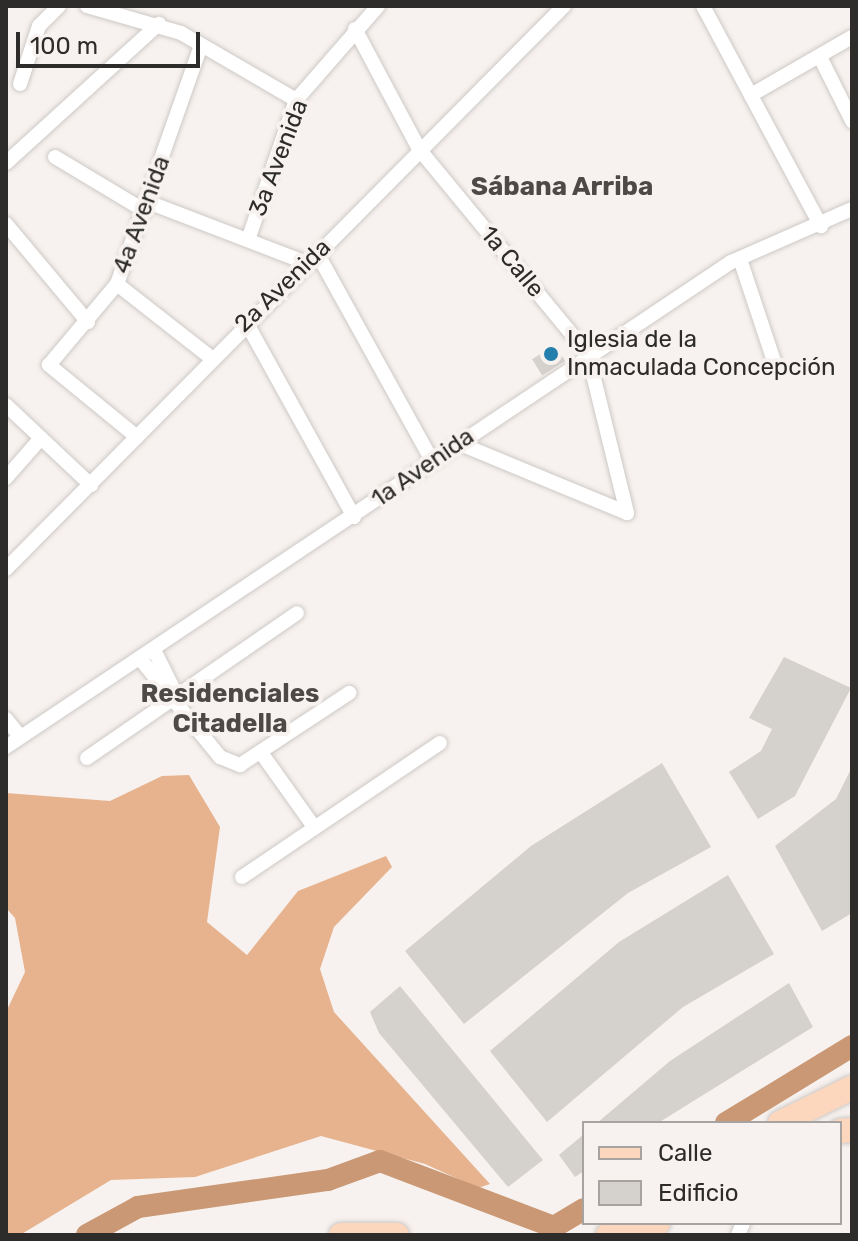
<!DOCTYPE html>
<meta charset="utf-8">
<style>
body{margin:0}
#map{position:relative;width:858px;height:1241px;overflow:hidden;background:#f7f2ef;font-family:Rubik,sans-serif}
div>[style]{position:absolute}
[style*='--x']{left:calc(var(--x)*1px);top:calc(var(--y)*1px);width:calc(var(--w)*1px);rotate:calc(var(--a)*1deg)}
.forest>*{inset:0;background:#e7b38e}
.river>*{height:22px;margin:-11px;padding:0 11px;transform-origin:11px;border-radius:11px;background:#ca9874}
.building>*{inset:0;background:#d5d1cd;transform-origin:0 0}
.roads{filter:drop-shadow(0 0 2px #cec9c6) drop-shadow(0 0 2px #cec9c6)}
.street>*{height:14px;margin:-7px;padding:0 7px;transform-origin:7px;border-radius:7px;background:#fff}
.primary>*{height:24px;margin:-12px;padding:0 12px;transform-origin:12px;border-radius:12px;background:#fdd7bd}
.dots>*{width:22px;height:22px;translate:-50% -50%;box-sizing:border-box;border:4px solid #f7f2ef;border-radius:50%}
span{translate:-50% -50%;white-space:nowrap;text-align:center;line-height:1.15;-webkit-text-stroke:8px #f7f2ef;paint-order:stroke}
.street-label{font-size:24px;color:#2d2c2b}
.poi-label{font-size:24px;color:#2d2c2b}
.left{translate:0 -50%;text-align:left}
.neighbourhood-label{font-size:26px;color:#4d4946;font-weight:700}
.frame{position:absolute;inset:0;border:8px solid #2d2c2b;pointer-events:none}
.legend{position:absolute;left:582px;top:1121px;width:260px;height:104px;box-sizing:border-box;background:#f7f2ef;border:2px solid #a6a3a1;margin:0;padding:10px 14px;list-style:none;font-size:24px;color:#2d2c2b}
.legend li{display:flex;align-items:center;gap:16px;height:40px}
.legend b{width:40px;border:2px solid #a6a3a1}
.scale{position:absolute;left:16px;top:32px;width:184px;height:36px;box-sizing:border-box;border:4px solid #2d2c2b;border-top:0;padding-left:10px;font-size:24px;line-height:28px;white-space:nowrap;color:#2d2c2b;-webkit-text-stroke:6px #f7f2ef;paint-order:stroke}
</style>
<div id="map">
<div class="forest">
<div style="clip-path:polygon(189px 775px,220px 827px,207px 922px,247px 955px,298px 891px,386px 856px,392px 867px,334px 927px,320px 969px,334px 1012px,490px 1184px,478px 1188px,425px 1164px,321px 1136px,195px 1177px,111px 1180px,20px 1235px,6px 1235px,6px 1012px,25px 972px,15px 918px,6px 908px,6px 793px,110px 801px,162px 776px)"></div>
</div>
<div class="river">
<div style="--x:726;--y:1123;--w:148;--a:-31.4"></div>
<div style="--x:87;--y:1235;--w:58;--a:-28.8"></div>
<div style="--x:138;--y:1207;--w:192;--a:-8.1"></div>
<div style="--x:328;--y:1180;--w:55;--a:-20.1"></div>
<div style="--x:380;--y:1161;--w:186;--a:20.8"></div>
<div style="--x:554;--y:1227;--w:35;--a:-31"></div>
</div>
<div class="building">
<div style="left:555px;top:345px;width:19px;height:27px;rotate:58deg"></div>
<div style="clip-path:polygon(784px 657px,851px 688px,795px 796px,758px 819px,729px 772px,761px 751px,772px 729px,749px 718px)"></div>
<div style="clip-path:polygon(662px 763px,711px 847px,628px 893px,464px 1024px,405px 951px,531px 846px)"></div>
<div style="clip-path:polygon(852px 767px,852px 913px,822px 931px,775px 846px,836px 799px)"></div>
<div style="clip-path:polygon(728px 875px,774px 954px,683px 1007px,547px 1122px,490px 1051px,619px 942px)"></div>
<div style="clip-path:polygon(789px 983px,813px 1027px,658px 1123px,597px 1123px,670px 1061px)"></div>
<div style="clip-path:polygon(400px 986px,543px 1160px,508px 1187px,379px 1033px,370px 1012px)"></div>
<div style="clip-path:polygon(584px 1134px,584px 1171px,575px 1177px,559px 1155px)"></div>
</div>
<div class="roads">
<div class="street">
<div style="--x:87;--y:6;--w:98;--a:16"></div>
<div style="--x:181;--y:33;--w:133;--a:30.2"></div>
<div style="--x:703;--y:6;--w:250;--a:61.8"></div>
<div style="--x:355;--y:29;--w:136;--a:61.9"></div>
<div style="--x:419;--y:149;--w:266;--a:50.5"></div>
<div style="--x:588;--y:354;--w:164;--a:76.2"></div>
<div style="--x:820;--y:57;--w:72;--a:63.4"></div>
<div style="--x:20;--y:84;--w:61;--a:-71.9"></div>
<div style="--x:39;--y:26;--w:28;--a:-45"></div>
<div style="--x:751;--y:95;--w:116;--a:-29.9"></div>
<div style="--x:55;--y:157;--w:105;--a:31"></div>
<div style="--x:6;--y:163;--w:207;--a:-42.3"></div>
<div style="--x:148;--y:202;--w:170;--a:21"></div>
<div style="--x:6;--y:224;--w:128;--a:50.1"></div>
<div style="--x:248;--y:240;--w:148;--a:-71.1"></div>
<div style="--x:296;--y:100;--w:125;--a:-48.9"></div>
<div style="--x:317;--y:253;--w:239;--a:61"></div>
<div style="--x:740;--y:259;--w:114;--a:71.6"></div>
<div style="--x:117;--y:284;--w:118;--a:38.1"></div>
<div style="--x:246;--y:322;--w:223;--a:61"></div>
<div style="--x:6;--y:405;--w:117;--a:43.3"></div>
<div style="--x:137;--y:437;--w:114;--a:-140.7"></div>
<div style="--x:49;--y:365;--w:106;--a:-50"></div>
<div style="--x:117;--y:284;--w:253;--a:-70.6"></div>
<div style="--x:458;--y:443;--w:183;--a:22.5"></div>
<div style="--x:6;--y:478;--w:53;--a:-48.8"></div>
<div style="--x:6;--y:569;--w:793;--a:-45.26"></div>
<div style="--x:155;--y:652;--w:51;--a:63.4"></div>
<div style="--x:142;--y:661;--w:124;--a:50.9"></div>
<div style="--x:220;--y:757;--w:22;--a:22"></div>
<div style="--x:240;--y:765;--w:131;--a:-33.4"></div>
<div style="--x:6;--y:719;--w:19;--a:51"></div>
<div style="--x:6;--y:747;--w:872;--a:-33.78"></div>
<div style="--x:731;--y:262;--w:132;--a:-23.7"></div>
<div style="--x:262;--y:754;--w:90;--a:54.5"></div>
<div style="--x:87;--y:758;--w:255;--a:-34.6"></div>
<div style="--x:242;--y:877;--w:239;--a:-34.1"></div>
<div style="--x:738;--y:1235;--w:13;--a:-67"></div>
</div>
<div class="primary">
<div style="--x:780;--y:1123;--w:79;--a:-26.2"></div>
<div style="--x:840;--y:1131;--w:12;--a:-5"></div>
<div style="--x:341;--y:1235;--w:56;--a:0"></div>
<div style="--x:608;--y:1235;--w:25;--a:-29"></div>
<div style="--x:641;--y:1235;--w:21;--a:-35"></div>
</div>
</div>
<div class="dots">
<div style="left:551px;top:354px;background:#257fad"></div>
</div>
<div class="street-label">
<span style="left:279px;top:158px;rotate:-69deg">3a Avenida</span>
<span style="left:142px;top:215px;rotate:-70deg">4a Avenida</span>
<span style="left:512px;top:262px;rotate:50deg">1a Calle</span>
<span style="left:283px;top:286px;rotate:-44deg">2a Avenida</span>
<span style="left:423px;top:468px;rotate:-35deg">1a Avenida</span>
</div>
<div class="poi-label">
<span class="left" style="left:567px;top:354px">Iglesia de la<br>Inmaculada Concepción</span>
</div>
<div class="neighbourhood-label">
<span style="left:562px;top:187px">Sábana Arriba</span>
<span style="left:230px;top:709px">Residenciales<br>Citadella</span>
</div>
<div class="frame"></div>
<ul class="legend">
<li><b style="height:10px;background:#fdd7bd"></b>Calle</li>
<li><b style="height:22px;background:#d5d1cd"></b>Edificio</li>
</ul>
<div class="scale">100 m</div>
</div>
